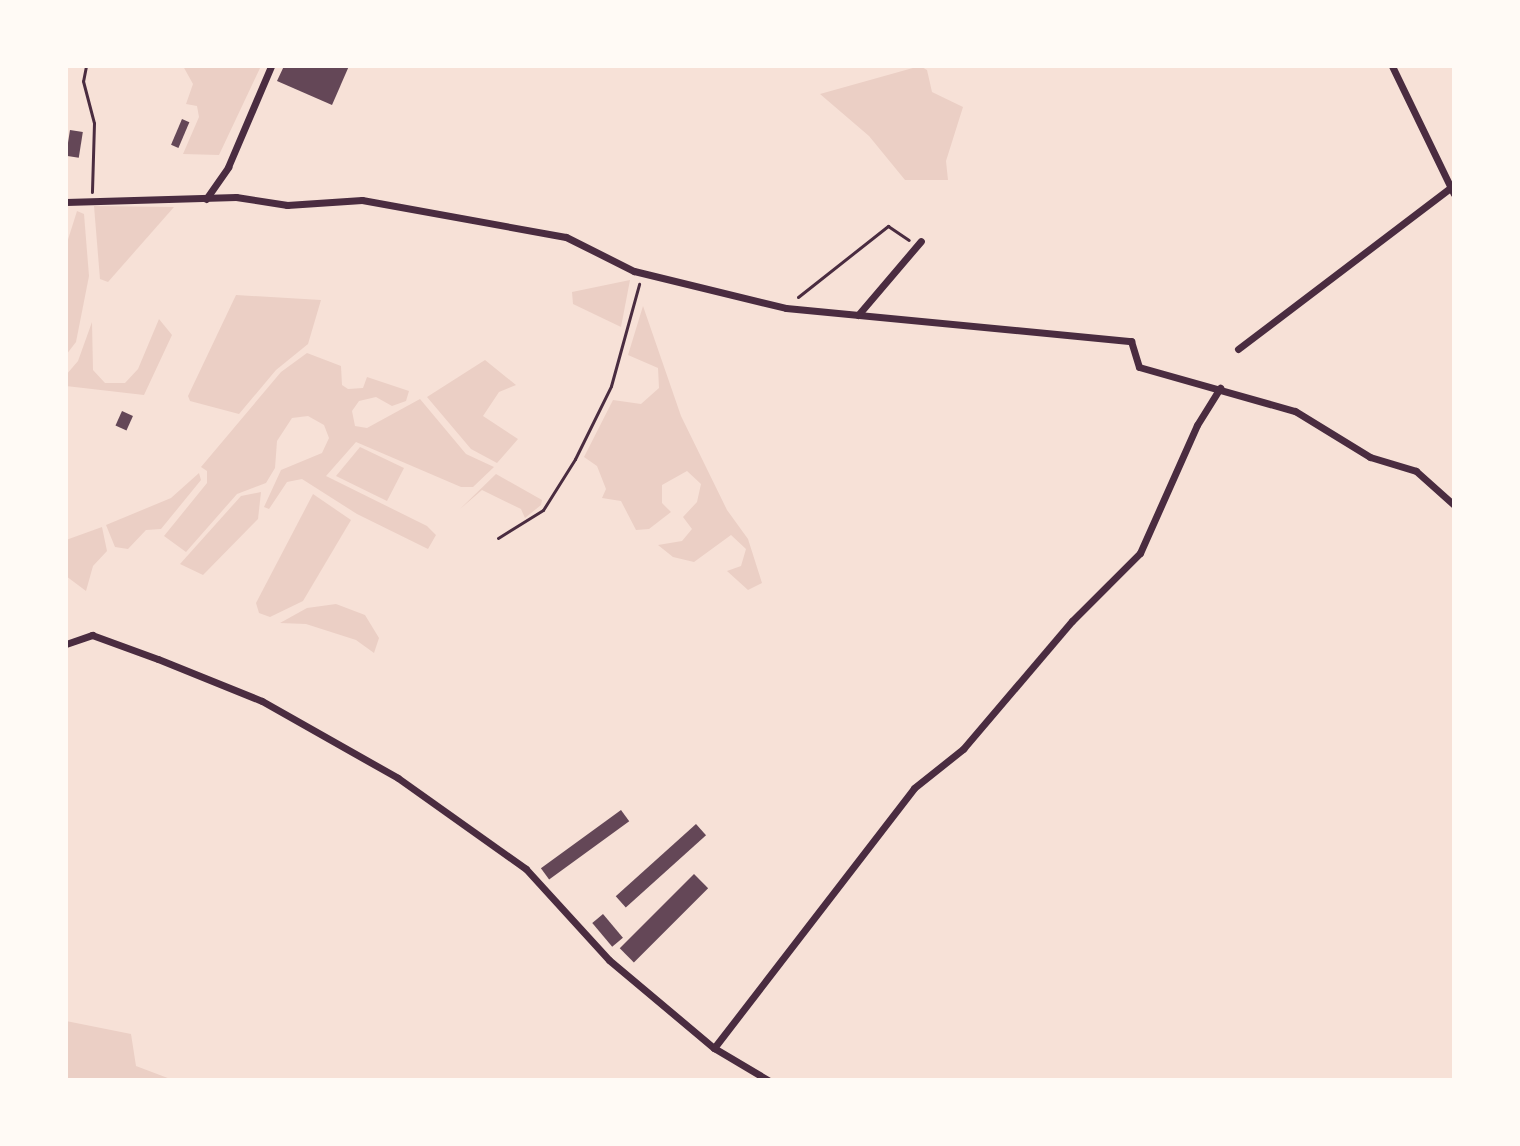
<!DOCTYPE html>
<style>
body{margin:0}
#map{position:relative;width:1520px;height:1146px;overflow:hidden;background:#f7e1d7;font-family:Overpass,sans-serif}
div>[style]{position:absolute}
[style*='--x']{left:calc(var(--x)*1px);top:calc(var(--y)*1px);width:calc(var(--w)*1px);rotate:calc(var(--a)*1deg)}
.green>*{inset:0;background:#ebcfc5}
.building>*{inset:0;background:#644757;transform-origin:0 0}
.path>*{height:3px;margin:-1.5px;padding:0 1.5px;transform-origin:1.5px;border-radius:1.5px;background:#4a2c40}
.minor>*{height:7px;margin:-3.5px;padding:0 3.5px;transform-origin:3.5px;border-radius:3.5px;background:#4a2c40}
span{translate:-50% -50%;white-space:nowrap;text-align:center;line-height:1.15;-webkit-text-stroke:7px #fffaf5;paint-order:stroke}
.frame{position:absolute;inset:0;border:68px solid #fffaf5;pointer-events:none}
</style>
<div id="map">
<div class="green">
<div style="clip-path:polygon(183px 66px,261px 66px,219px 155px,183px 154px,199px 117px,197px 106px,186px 104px,193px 84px)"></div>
<div style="clip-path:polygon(920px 66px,927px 70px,932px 92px,963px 107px,946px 161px,948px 180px,905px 180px,869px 136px,820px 94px)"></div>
<div style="clip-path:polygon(94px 206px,174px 207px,108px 282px,100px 279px)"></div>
<div style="clip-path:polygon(77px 211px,84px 214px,89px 276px,76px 342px,66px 355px,66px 246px)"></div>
<div style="clip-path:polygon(630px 280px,621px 327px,573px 304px,572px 292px)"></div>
<div style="clip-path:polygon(236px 295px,321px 300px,308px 344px,276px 370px,239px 414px,190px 401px,188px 396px)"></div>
<div style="clip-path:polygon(643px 306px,681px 416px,727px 510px,748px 539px,762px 583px,748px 590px,727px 571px,741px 566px,746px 549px,731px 535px,694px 562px,673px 557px,658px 545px,682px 541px,692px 529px,683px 517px,697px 502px,701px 484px,687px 471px,662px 485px,662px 503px,671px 512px,649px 529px,636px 530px,621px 501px,602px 498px,606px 489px,597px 466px,584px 457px,613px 400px,641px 404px,659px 388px,658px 368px,628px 355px)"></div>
<div style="clip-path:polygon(159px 319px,172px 335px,144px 395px,66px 386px,66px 375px,78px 361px,92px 322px,93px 370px,105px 383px,125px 383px,138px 369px)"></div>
<div style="clip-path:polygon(307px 353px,341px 366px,342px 385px,348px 389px,363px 388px,367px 377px,409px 391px,406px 401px,392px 406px,376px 397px,359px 401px,352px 411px,355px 426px,367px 428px,420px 399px,466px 454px,494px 467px,473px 487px,461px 487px,356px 442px,326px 476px,427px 526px,436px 535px,428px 549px,357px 514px,302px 479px,287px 482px,269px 509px,264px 507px,281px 470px,322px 453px,329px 438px,324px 425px,308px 416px,292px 418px,277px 441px,275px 468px,266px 483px,237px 494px,186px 552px,164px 536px,207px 483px,207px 471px,201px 467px,281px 372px)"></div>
<div style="clip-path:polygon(485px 360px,516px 385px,499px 392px,483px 416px,518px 439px,497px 463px,471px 449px,427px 397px)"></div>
<div style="clip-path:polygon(360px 447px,404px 468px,387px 501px,336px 476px)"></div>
<div style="clip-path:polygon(199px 473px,201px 480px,161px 529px,146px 530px,128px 549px,115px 547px,106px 525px,171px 498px)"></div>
<div style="clip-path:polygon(496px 474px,542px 500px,541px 505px,525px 518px,521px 509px,482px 490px,460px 509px)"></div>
<div style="clip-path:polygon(261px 492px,258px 519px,203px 575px,180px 564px,241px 496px)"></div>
<div style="clip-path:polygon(313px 494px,351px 520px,303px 601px,270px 617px,259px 613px,256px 603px)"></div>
<div style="clip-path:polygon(102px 527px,107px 551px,93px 566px,86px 591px,66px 576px,66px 540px)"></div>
<div style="clip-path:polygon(336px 604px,365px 615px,379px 638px,374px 653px,356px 640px,306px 624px,280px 623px,307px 608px)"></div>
<div style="clip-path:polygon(66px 1021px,131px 1034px,136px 1066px,173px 1080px,66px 1080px)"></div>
</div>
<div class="building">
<div style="clip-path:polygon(284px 66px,349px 66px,332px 105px,277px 81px)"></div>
<div style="left:182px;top:119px;width:8px;height:28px;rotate:23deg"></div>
<div style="left:70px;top:130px;width:13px;height:26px;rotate:9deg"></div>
<div style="left:122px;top:411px;width:12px;height:16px;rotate:24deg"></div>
<div style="left:621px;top:810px;width:14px;height:99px;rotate:54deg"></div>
<div style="left:696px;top:824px;width:15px;height:108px;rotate:48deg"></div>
<div style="left:694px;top:874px;width:20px;height:105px;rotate:45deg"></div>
<div style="left:603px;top:914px;width:31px;height:14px;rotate:50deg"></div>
</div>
<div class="path">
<div style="--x:86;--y:66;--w:15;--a:101"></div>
<div style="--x:83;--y:81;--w:43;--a:75.3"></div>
<div style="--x:94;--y:123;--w:69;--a:91.7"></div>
<div style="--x:798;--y:297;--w:115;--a:-38.3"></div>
<div style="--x:888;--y:226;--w:25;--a:34"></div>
<div style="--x:498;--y:538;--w:53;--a:-31.9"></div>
<div style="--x:543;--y:510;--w:60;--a:-57.9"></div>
<div style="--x:575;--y:459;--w:81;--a:-63.7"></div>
<div style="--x:611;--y:386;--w:106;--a:-74.6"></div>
</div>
<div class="minor">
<div style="--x:1392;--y:66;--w:142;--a:64.2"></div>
<div style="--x:206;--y:199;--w:39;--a:-55"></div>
<div style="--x:228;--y:167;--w:110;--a:-66.9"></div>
<div style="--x:66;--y:202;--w:170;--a:-1.7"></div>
<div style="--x:236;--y:197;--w:52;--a:8.9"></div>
<div style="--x:287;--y:205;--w:75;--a:-3.8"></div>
<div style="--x:362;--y:200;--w:207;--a:10.3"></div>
<div style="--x:566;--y:237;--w:76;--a:26.6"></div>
<div style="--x:634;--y:271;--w:156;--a:13.7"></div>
<div style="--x:786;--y:308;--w:347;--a:5.5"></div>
<div style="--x:1131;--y:341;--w:27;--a:73"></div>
<div style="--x:1139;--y:367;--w:162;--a:15.8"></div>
<div style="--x:1295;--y:411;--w:88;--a:31.5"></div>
<div style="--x:1370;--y:457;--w:48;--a:16.9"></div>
<div style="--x:1416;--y:471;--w:51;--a:41.8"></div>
<div style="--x:858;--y:315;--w:97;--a:-49.6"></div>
<div style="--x:1238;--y:349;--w:271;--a:-37.2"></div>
<div style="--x:66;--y:644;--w:28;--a:-19"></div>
<div style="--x:92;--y:635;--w:70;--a:20"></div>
<div style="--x:158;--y:659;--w:112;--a:22"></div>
<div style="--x:262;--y:701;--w:156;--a:29.5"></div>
<div style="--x:398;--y:778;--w:157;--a:35.4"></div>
<div style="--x:526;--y:869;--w:123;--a:47.6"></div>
<div style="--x:609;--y:960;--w:137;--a:40"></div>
<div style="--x:714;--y:1048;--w:63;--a:30.7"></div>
<div style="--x:714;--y:1048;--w:328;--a:-52.4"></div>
<div style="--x:914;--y:788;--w:63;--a:-38.5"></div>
<div style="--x:963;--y:749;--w:168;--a:-49.6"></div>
<div style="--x:1072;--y:621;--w:96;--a:-45"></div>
<div style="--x:1140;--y:553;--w:140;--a:-66"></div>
<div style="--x:1197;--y:425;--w:44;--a:-58.1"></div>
</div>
<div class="frame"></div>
</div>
